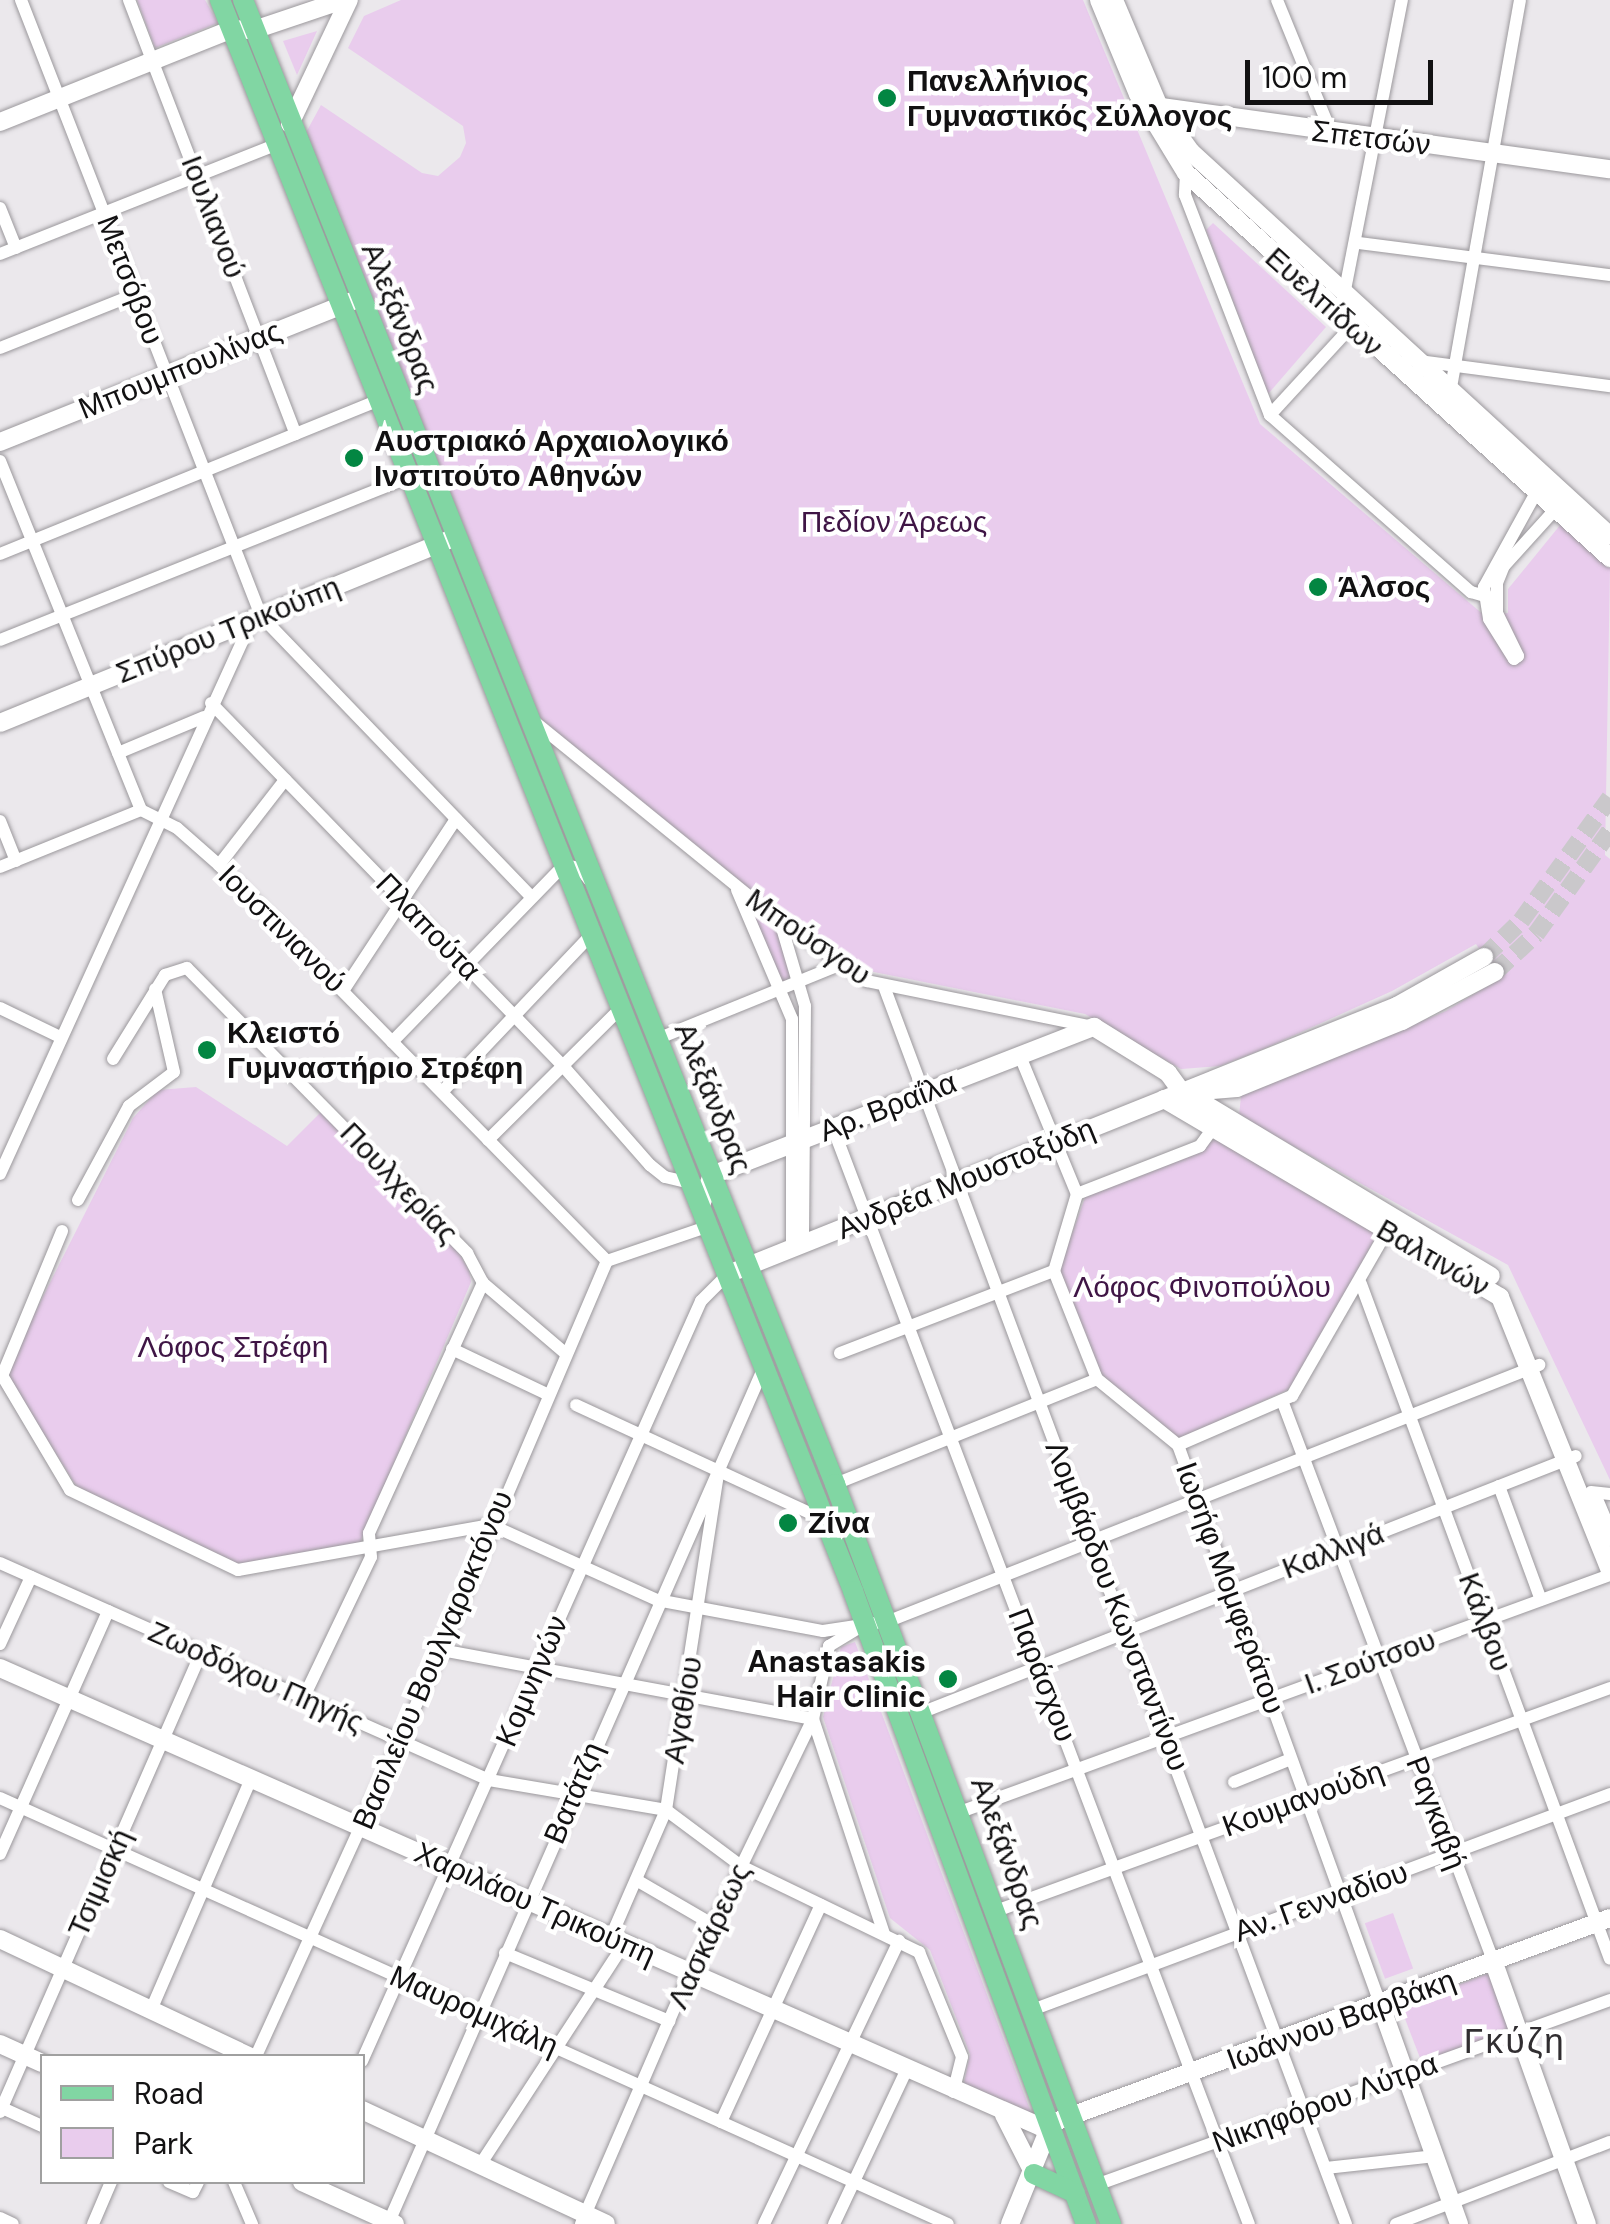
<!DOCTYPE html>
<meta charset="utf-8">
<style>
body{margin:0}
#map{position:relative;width:1610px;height:2224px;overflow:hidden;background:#ebe8ec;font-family:"DM Sans",sans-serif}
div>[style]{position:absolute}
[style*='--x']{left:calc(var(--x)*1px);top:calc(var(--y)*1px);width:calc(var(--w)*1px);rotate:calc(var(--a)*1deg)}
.green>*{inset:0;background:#e9cced;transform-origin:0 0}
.secondary-tunnel>*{height:18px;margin-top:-9px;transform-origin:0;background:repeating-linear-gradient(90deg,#cac8cb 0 18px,transparent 0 27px)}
.roads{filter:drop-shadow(0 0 2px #9b989c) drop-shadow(0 0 2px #9b989c)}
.street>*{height:12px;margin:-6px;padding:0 6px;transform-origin:6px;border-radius:6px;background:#fff}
.secondary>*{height:18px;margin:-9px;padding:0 9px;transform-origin:9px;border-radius:9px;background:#fff}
.primary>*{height:20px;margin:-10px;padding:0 10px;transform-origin:10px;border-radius:10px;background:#81d6a3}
.dots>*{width:28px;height:28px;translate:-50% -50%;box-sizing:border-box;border:5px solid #fff;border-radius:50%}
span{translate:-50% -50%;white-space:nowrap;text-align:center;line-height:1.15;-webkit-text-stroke:9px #fff;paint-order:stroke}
.poi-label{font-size:30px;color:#121112;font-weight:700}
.left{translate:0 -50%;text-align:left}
.right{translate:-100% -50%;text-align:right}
.street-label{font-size:30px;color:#121112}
.park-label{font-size:30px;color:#3f1545}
.quarter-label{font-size:35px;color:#312e31;letter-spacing:2.5px}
.legend{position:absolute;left:40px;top:2054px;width:325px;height:130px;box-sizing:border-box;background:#fff;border:2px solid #a0a0a0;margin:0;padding:12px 18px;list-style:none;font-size:30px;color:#121112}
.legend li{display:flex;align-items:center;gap:20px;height:50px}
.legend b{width:50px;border:2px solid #a0a0a0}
.scale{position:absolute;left:1245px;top:60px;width:188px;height:45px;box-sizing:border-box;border:5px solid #121112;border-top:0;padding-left:12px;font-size:30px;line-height:35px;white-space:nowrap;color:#121112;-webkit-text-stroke:8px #fff;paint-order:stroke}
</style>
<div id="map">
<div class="green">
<div style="clip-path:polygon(137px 0,205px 0,218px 23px,155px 48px)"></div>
<div style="clip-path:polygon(401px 0,1083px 0,1260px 424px,1485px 616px,1508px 613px,1508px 589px,1561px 524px,1610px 568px,1605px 855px,1610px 859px,1610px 1480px,1508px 1265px,1239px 1116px,1241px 1096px,1446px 1011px,1499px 979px,1476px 944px,1392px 991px,1266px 1048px,1220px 1066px,1181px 1069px,1085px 1014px,869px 971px,836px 958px,530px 714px,303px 138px,321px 105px,422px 173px,438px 176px,460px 157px,466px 143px,463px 126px,348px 48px,364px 16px)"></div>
<div style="clip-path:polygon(317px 31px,297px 75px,283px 41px)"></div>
<div style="clip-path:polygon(1213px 223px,1326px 327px,1268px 394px,1206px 230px)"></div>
<div style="clip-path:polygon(750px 909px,779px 932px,795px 978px,782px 984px)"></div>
<div style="clip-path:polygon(196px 1087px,287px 1146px,321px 1112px,457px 1250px,469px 1270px,471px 1282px,359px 1545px,240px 1566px,78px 1489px,5px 1372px,133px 1118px,158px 1090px)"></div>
<div style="clip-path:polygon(1220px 1137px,1379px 1231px,1296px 1386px,1178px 1440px,1101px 1377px,1058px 1272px,1086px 1195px)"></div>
<div style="clip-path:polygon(855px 1642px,1032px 2115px,964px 2083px,970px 2054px,930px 1950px,890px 1918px,823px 1717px,841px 1647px)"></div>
<div style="left:1393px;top:1913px;width:59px;height:30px;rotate:70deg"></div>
<div style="left:1492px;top:1972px;width:63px;height:98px;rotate:69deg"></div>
</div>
<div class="secondary-tunnel">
<div style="--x:1484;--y:957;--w:52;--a:-44.2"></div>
<div style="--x:1521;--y:921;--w:152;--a:-54.1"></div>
<div style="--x:1495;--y:972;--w:56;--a:-42.8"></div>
<div style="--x:1536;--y:934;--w:127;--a:-54.3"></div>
</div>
<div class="roads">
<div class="street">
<div style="--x:21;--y:0;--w:661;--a:68.71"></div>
<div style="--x:261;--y:616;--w:390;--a:46.1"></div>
<div style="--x:129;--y:0;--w:465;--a:69"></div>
<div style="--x:1277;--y:0;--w:143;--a:67.8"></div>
<div style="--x:1186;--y:173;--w:22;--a:93"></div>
<div style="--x:1185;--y:195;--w:236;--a:68.9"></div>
<div style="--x:1270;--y:415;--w:268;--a:41.4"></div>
<div style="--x:1471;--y:592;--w:25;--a:16"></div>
<div style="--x:0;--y:208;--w:43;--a:68.2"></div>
<div style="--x:1359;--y:243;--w:253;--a:7.3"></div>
<div style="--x:0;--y:254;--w:299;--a:-21.6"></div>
<div style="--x:1344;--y:295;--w:301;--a:-78.9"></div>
<div style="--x:0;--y:348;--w:146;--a:-21.7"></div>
<div style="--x:1419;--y:361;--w:193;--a:7.5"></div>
<div style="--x:1450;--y:393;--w:399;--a:-79.9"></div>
<div style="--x:1270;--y:415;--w:120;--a:-47.4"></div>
<div style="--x:0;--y:461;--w:376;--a:68"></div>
<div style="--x:1537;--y:491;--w:110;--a:118.9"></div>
<div style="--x:1484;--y:587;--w:32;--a:81"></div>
<div style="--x:1489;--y:619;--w:47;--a:58"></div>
<div style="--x:1514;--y:659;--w:5;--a:-37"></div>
<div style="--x:1518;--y:656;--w:48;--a:-116"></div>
<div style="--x:1497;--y:613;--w:30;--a:-90"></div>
<div style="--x:1497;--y:583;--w:18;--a:-68"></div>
<div style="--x:1504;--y:566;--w:84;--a:-47.9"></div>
<div style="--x:0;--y:554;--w:409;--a:-22.1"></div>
<div style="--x:0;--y:640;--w:440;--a:-21.7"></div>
<div style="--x:211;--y:703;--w:506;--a:45.88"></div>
<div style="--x:563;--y:1066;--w:132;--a:48.7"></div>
<div style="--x:650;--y:1165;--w:19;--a:39"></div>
<div style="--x:665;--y:1177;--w:28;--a:13"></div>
<div style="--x:536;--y:723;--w:314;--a:39.1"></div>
<div style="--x:780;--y:921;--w:106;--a:34.6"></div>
<div style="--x:867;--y:981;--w:232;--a:11.5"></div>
<div style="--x:118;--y:753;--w:93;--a:-22.7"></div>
<div style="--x:141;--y:810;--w:40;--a:26.6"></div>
<div style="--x:177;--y:828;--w:56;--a:41.4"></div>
<div style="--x:219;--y:865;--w:554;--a:45.58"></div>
<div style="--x:0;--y:821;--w:43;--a:68.2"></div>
<div style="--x:219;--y:865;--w:108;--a:-52.2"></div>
<div style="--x:0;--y:867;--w:152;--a:-22"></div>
<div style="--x:737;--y:890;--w:140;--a:66.9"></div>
<div style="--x:792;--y:1019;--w:229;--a:90"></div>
<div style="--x:780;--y:921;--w:89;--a:73.6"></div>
<div style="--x:805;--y:1006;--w:238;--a:90.5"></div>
<div style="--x:885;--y:989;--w:1318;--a:69.53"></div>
<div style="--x:343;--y:991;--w:206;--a:-56.7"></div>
<div style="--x:0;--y:1008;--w:67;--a:25.8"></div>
<div style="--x:657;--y:1039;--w:196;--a:-22.1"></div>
<div style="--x:392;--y:1042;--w:247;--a:-45.8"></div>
<div style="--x:564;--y:865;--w:16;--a:11"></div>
<div style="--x:580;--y:868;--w:15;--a:53"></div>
<div style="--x:1020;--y:1056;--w:149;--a:67.6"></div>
<div style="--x:1077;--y:1194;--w:80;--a:106.6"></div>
<div style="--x:1054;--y:1271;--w:116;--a:68.3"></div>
<div style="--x:1097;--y:1379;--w:104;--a:39.2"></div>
<div style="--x:1178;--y:1445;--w:597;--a:70.11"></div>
<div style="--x:113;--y:1059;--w:99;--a:-58.2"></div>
<div style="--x:165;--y:975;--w:23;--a:-18"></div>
<div style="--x:187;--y:968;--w:400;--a:45.5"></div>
<div style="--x:467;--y:1253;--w:34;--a:62"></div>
<div style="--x:483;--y:1283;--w:109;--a:40.5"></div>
<div style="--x:442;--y:1092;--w:218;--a:-46.5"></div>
<div style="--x:833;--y:1128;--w:1172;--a:69.22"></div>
<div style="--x:488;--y:1140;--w:187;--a:-44.8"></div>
<div style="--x:0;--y:1174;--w:609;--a:-65.54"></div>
<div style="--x:1077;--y:1194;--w:132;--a:-21.3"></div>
<div style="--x:1200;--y:1146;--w:22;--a:-54"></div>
<div style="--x:78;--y:1200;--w:107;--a:-61.5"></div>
<div style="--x:129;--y:1106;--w:56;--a:-37.1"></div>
<div style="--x:174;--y:1072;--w:85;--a:-102.9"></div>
<div style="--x:607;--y:1261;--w:108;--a:-18.9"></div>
<div style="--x:1361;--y:1284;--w:719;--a:69.75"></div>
<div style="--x:452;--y:1349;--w:107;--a:25.4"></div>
<div style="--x:840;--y:1353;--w:229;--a:-21"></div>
<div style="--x:0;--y:1372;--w:137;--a:59.3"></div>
<div style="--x:70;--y:1490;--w:186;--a:25.5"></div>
<div style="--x:238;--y:1570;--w:257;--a:-10.1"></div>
<div style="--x:2;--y:1376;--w:157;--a:-67.5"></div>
<div style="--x:1283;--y:1403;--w:598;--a:69.35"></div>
<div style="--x:576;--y:1405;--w:272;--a:24.8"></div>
<div style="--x:1178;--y:1445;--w:124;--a:-23.3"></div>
<div style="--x:1292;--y:1396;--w:198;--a:-60.1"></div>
<div style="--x:835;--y:1484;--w:282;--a:-21.8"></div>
<div style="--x:1499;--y:1486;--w:121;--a:69.8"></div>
<div style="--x:1591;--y:1492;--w:19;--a:6"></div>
<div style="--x:491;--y:1525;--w:182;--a:24.3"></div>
<div style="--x:657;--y:1600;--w:169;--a:10.6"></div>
<div style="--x:823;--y:1631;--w:67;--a:-8.6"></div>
<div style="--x:889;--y:1621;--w:699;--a:-21.5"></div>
<div style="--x:0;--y:1563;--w:535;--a:23.93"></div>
<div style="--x:489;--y:1780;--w:180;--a:9.6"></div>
<div style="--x:666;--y:1810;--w:94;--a:36.7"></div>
<div style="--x:741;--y:1866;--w:198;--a:25.8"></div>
<div style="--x:919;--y:1952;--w:113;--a:67.7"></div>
<div style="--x:962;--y:2057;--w:36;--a:104"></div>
<div style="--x:0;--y:1644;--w:74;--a:-65.2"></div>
<div style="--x:441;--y:1650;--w:378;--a:10.5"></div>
<div style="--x:813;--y:1719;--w:226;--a:71.7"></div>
<div style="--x:303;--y:1699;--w:157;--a:-64.4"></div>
<div style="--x:371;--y:1557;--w:24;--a:-95"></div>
<div style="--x:369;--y:1533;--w:275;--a:-65.5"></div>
<div style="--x:923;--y:1712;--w:701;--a:-21.41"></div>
<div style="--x:1234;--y:1782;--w:61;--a:-22"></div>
<div style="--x:0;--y:1798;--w:1039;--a:24.2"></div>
<div style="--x:960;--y:1812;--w:692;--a:-20.03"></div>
<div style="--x:0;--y:1854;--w:266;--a:-66"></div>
<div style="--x:638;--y:1881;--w:86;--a:30.2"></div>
<div style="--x:996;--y:1911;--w:653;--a:-19.96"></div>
<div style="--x:610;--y:1939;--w:141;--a:-66.5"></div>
<div style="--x:666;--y:1810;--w:335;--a:-81.2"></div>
<div style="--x:505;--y:1953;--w:178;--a:22.5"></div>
<div style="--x:151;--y:2010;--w:254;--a:-66.6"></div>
<div style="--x:1032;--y:2010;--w:617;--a:-20.49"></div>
<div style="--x:256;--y:2056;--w:446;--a:-65.5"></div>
<div style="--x:441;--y:1650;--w:423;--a:-66.9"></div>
<div style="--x:362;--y:2061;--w:832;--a:-65.96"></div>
<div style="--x:701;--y:1301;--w:38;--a:-45"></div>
<div style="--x:0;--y:2107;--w:46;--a:24.3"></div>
<div style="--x:0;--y:2112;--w:501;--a:-66.35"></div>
<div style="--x:721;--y:2122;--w:239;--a:-65.3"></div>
<div style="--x:480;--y:2165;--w:264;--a:-56.9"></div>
<div style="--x:1326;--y:2168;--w:110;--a:-6.3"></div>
<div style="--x:169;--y:2182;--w:26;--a:23"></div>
<div style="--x:193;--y:2192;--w:11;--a:-63"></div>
<div style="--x:234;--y:2182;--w:46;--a:66.8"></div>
<div style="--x:1096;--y:2185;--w:546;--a:-19.79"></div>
<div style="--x:0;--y:2218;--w:14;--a:25"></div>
<div style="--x:93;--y:2224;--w:46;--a:-66.8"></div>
<div style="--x:388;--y:2224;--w:936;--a:-66.31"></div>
<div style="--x:581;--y:2224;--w:272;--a:-66.6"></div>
<div style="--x:689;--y:1974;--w:284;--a:-64.1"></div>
<div style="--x:813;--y:1719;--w:75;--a:-77.6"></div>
<div style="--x:829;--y:1646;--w:42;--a:-31.4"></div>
<div style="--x:764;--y:2224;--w:314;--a:-64.5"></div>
<div style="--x:834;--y:2224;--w:169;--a:-64.8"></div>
<div style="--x:1396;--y:2224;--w:229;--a:-21"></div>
</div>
<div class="secondary">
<div style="--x:1099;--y:0;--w:102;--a:67.5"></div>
<div style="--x:1138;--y:94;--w:92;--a:58.7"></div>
<div style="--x:1186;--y:173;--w:573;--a:42.24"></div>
<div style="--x:1114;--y:0;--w:118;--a:67.1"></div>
<div style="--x:1160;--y:109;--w:53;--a:54.2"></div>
<div style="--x:1191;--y:152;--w:568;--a:42.5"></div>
<div style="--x:1154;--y:106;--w:460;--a:7.9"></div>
<div style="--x:0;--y:122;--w:250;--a:-21.8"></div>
<div style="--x:232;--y:29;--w:22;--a:3"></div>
<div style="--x:254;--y:30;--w:94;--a:-18.6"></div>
<div style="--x:290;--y:124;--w:137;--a:-64.6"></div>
<div style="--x:0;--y:442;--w:388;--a:-21.8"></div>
<div style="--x:0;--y:723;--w:492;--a:-22.2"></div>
<div style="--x:1183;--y:1091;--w:359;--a:31"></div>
<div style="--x:1188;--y:1092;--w:49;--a:-4.7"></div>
<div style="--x:1237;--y:1088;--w:178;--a:-22.1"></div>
<div style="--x:1402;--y:1021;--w:105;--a:-27.8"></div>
<div style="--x:1164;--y:1099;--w:390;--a:30.5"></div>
<div style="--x:1500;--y:1297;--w:295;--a:68.1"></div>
<div style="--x:701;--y:1205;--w:32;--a:-70"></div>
<div style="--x:712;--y:1175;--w:410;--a:-21.2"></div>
<div style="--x:1094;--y:1027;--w:87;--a:31.9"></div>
<div style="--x:1168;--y:1073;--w:34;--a:54"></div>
<div style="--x:728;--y:1274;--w:721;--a:-21.83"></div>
<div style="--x:1397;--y:1006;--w:100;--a:-29.4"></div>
<div style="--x:1595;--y:1502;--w:38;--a:67"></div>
<div style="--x:0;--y:1668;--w:1138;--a:23.79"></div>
<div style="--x:1041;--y:2127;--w:606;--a:-20.17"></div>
<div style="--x:0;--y:1939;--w:275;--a:25.2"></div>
<div style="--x:1494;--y:1963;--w:277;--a:70.4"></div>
<div style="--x:1381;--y:2006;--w:232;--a:70.3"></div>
<div style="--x:0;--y:2044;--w:46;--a:24.3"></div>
<div style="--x:362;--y:2110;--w:269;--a:25"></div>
<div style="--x:1004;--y:2115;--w:66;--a:63"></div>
<div style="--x:302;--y:2182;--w:102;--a:24.3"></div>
<div style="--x:1010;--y:2224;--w:106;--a:-67.8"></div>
</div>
<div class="primary">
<div style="--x:220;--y:0;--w:1712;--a:68.3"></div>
<div style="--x:853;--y:1591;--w:675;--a:69.79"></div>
<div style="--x:243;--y:0;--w:1598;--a:68.25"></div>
<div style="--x:835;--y:1484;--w:790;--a:69.55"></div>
<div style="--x:1034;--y:2174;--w:45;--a:24.9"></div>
</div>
</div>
<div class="dots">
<div style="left:887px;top:98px;background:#038642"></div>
<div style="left:354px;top:458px;background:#038642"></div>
<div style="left:1318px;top:587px;background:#038642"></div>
<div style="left:207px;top:1050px;background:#038642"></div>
<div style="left:788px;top:1523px;background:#038642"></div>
<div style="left:948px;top:1679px;background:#038642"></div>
</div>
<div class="poi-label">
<span class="left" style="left:907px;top:98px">Πανελλήνιος<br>Γυμναστικός Σύλλογος</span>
<span class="left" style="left:374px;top:458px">Αυστριακό Αρχαιολογικό<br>Ινστιτούτο Αθηνών</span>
<span class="left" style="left:1338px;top:587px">Άλσος</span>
<span class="left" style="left:227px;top:1050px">Κλειστό<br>Γυμναστήριο Στρέφη</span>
<span class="left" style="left:808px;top:1523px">Ζίνα</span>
<span class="right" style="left:926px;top:1679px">Anastasakis<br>Hair Clinic</span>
</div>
<div class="street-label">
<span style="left:1371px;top:138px;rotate:7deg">Σπετσών</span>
<span style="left:213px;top:217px;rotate:69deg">Ιουλιανού</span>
<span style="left:130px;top:280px;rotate:69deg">Μετσόβου</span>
<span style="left:1324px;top:302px;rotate:42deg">Ευελπίδων</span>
<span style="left:400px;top:318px;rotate:68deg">Αλεξάνδρας</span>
<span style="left:180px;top:370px;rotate:-22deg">Μπουμπουλίνας</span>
<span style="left:228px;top:630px;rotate:-22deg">Σπύρου Τρικούπη</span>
<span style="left:428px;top:927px;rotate:46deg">Πλαπούτα</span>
<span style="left:282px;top:929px;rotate:45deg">Ιουστινιανού</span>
<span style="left:808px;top:937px;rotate:35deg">Μπούσγου</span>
<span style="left:713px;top:1098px;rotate:68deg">Αλεξάνδρας</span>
<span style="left:888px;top:1107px;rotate:-21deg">Αρ. Βραΐλα</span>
<span style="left:966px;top:1179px;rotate:-22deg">Ανδρέα Μουστοξύδη</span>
<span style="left:399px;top:1183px;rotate:46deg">Πουλχερίας</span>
<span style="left:1433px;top:1258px;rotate:30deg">Βαλτινών</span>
<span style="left:1333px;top:1551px;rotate:-21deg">Καλλιγά</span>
<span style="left:1230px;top:1588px;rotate:70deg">Ιωσήφ Μομφεράτου</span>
<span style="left:1117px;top:1606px;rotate:69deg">Λομβάρδου Κωνσταντίνου</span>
<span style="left:1485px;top:1622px;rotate:70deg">Κάλβου</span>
<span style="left:433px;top:1660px;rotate:-67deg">Βασιλείου Βουλγαροκτόνου</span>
<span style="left:1370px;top:1662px;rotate:-20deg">Ι. Σούτσου</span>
<span style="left:1042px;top:1675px;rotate:69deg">Παράσχου</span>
<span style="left:256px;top:1677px;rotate:24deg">Ζωοδόχου Πηγής</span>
<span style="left:532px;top:1681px;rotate:-67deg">Κομνηνών</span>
<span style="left:683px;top:1710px;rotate:-80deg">Αγαθίου</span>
<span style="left:574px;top:1793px;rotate:-67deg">Βατάτζη</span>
<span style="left:1303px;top:1799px;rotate:-20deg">Κουμανούδη</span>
<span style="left:1436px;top:1813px;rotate:69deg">Ραγκαβή</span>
<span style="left:1007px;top:1853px;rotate:70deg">Αλεξάνδρας</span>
<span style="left:100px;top:1883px;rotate:-66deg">Τσιμισκή</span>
<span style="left:1321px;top:1902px;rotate:-20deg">Αν. Γενναδίου</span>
<span style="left:535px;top:1904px;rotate:24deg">Χαριλάου Τρικούπη</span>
<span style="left:709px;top:1936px;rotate:-65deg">Λασκάρεως</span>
<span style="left:474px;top:2011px;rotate:24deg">Μαυρομιχάλη</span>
<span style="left:1341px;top:2020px;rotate:-20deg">Ιωάννου Βαρβάκη</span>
<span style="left:1325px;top:2103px;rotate:-20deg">Νικηφόρου Λύτρα</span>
</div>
<div class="park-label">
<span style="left:894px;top:522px">Πεδίον Άρεως</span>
<span style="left:1202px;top:1287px">Λόφος Φινοπούλου</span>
<span style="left:233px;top:1347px">Λόφος Στρέφη</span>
</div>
<div class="quarter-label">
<span style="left:1515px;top:2041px">Γκύζη</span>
</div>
<ul class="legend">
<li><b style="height:12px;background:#81d6a3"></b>Road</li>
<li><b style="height:28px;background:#e9cced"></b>Park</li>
</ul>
<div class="scale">100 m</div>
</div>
